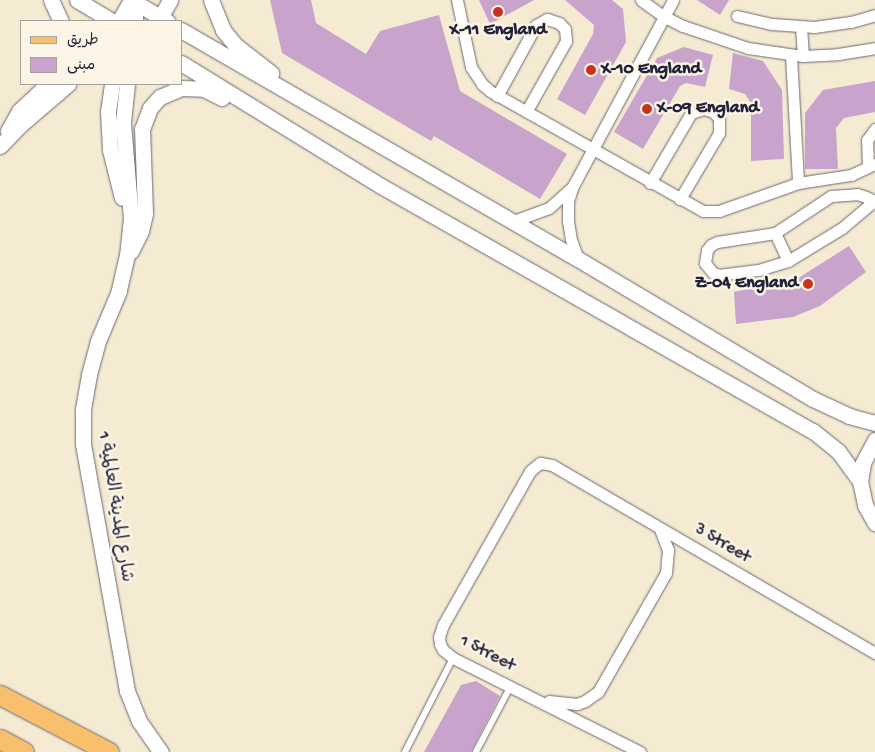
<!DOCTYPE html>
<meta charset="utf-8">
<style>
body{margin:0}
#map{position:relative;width:875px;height:752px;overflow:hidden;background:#f5ead2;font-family:"Gochi Hand","Playpen Sans Arabic",sans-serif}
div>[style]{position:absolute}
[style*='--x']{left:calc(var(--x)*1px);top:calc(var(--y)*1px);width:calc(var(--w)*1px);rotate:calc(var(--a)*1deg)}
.building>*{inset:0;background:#c8a4cd}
.roads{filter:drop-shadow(0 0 1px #6c6870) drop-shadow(0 0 1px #6c6870)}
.service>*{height:5.5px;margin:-2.75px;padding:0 2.75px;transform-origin:2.75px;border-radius:2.75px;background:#fff}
.minor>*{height:11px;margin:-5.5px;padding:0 5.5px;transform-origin:5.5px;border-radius:5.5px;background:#fff}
.tertiary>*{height:15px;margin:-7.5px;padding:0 7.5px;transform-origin:7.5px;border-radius:7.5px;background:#fff}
.primary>*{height:19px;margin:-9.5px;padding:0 9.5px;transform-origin:9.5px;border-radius:9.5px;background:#f8bf6c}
.trunk>*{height:19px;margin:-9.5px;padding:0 9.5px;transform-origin:9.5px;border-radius:9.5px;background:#f8bf6c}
.dots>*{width:14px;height:14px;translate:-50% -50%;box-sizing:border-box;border:2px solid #fcf5e5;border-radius:50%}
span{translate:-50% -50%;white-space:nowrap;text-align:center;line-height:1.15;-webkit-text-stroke:5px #fcf5e5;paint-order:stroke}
.poi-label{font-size:18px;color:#22223b;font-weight:700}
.left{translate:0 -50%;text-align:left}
.right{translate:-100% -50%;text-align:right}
.street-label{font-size:18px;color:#22223b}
.legend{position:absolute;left:20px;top:20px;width:162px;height:65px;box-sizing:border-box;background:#fcf5e5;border:1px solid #a5a1a1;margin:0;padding:6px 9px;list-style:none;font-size:15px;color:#22223b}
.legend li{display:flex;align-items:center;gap:10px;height:25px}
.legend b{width:25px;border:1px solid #a5a1a1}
</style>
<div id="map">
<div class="building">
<div style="clip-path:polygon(270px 0,311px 0,316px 23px,366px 54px,380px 31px,439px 15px,460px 91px,567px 154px,540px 199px,434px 136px,431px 141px,282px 53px)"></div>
<div style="clip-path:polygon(479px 0,534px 0,490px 24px)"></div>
<div style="clip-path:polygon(565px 0,612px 0,623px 9px,626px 42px,585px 115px,557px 99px,593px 34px,594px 25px)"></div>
<div style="clip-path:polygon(697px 0,729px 0,720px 15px)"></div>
<div style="clip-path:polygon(684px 47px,713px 55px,705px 87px,686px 83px,680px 86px,643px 149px,614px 132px,657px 58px)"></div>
<div style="clip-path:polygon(733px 53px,763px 61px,782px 90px,784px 159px,751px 161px,751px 103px,745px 94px,729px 89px)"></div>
<div style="clip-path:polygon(875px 81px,875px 112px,844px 118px,836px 128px,838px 169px,805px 169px,805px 113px,823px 90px)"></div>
<div style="clip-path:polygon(849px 246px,866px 272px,820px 306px,793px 317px,736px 324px,734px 292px,800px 277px)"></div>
<div style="clip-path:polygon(476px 681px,500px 696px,471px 752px,424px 752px,461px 685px)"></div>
</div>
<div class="roads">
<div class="service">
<div style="--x:405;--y:752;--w:106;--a:-62.9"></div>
<div style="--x:476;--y:752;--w:75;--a:-62.1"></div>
</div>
<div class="minor">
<div style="--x:457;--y:0;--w:68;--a:78.2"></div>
<div style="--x:471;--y:67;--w:20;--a:57"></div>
<div style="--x:482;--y:84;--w:11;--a:41"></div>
<div style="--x:490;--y:91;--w:244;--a:29.4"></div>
<div style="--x:703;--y:211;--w:16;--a:0"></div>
<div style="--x:719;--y:211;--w:84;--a:-19.5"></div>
<div style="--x:798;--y:183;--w:54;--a:-8.6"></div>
<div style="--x:851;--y:175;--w:26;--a:-25"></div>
<div style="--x:641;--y:0;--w:27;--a:36"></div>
<div style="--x:663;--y:16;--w:22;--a:27"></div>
<div style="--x:683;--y:26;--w:69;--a:18.7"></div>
<div style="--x:748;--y:48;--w:56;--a:8.3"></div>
<div style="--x:803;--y:56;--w:35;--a:-3"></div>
<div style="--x:838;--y:54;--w:37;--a:-9"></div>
<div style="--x:737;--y:16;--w:36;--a:13"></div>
<div style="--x:772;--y:24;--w:42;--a:4.1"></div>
<div style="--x:814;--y:27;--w:37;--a:-8"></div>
<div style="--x:851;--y:22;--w:25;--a:-16"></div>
<div style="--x:801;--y:27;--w:29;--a:86"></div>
<div style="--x:791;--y:56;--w:127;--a:86.8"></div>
<div style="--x:497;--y:96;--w:81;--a:-61.2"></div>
<div style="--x:536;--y:25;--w:13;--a:-29"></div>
<div style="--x:547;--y:19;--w:13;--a:18"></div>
<div style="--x:559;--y:23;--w:8;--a:45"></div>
<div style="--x:565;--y:29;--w:12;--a:85"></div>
<div style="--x:566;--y:41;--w:81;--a:119.4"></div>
<div style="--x:868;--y:166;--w:26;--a:-92"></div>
<div style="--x:867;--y:140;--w:14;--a:-54"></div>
<div style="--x:650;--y:183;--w:81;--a:-59.6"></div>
<div style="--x:691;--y:113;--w:13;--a:-18"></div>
<div style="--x:703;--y:109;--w:9;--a:13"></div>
<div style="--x:712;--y:111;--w:10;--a:45"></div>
<div style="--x:719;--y:118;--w:15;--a:90"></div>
<div style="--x:719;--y:133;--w:77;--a:120.6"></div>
<div style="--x:874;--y:201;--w:42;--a:139.8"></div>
<div style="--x:842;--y:228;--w:63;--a:148.6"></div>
<div style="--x:788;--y:261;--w:31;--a:163"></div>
<div style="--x:758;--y:270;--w:38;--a:173"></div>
<div style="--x:720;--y:275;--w:7;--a:-164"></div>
<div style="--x:713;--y:273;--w:13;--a:-129"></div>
<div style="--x:705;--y:263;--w:13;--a:-81"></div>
<div style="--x:707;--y:250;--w:6;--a:-51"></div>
<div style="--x:711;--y:245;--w:7;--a:-27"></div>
<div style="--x:717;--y:242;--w:59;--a:-8.8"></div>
<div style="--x:775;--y:233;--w:67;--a:-33.5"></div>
<div style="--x:831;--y:196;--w:26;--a:-4"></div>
<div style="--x:857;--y:194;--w:9;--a:18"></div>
<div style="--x:866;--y:197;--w:10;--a:24"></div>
<div style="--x:511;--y:222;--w:40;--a:-20.2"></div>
<div style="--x:549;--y:208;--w:28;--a:-42"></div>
<div style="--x:775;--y:233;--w:31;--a:65"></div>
<div style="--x:578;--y:259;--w:20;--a:-110"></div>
<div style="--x:571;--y:240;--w:19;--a:-99"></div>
<div style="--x:568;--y:221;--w:20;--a:-90"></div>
<div style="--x:568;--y:201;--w:16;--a:-72"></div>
<div style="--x:573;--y:186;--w:211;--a:-61.7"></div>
<div style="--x:549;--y:701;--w:28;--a:6"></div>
<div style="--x:577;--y:704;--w:9;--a:-21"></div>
<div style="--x:585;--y:701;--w:16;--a:-35"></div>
<div style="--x:598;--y:692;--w:137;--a:-60.3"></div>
<div style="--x:666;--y:573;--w:23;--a:-85"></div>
<div style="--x:668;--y:550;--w:22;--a:-111"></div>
<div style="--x:640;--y:752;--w:209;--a:-153.3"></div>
<div style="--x:453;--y:658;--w:13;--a:-141"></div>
<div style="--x:443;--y:650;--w:7;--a:-117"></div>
<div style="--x:440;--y:644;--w:7;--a:-98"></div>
<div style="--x:439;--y:637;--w:13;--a:-72"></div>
<div style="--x:443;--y:625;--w:177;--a:-60.5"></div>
<div style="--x:530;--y:471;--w:13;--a:-39"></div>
<div style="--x:540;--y:463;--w:12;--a:9"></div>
<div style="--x:552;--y:465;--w:374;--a:30.2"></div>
</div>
<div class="tertiary">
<div style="--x:51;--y:0;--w:23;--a:65"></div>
<div style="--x:77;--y:0;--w:41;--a:31"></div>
<div style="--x:131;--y:0;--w:42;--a:30.3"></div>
<div style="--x:131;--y:0;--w:12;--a:70"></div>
<div style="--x:135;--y:11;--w:10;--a:90"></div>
<div style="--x:211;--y:0;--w:32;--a:68"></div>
<div style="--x:223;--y:30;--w:19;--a:51"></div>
<div style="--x:235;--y:45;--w:46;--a:37.9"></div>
<div style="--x:119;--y:21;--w:24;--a:-60"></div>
<div style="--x:158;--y:21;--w:24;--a:-60"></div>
<div style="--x:181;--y:30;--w:458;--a:30"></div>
<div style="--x:578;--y:259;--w:274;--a:30.8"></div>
<div style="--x:813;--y:399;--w:40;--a:25"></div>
<div style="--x:849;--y:416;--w:27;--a:15"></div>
<div style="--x:181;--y:63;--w:235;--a:31.6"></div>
<div style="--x:381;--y:186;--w:497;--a:29.6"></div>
<div style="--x:813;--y:431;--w:32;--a:39"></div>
<div style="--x:838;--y:451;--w:37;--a:54"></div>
<div style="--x:112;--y:84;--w:27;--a:98"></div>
<div style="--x:108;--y:111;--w:39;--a:87"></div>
<div style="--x:110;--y:150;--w:49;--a:76"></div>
<div style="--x:127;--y:84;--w:39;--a:96"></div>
<div style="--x:123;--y:123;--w:95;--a:85.2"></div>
<div style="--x:131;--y:218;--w:37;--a:96"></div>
<div style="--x:127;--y:255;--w:37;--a:103"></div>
<div style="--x:119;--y:291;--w:54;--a:112.8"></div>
<div style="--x:98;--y:341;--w:35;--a:105"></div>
<div style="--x:89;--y:375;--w:36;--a:100"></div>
<div style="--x:83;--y:410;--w:34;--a:90"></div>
<div style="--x:83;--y:444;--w:251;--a:79.9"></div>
<div style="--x:127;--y:691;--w:32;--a:68"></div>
<div style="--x:139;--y:721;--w:38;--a:55"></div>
<div style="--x:8;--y:131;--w:23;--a:-61"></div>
<div style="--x:19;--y:111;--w:40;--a:-43"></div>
<div style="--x:0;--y:146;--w:28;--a:-46"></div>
<div style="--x:19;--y:126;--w:65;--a:-40.6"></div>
<div style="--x:131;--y:251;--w:22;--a:-63"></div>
<div style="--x:141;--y:231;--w:18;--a:-77"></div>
<div style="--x:145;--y:213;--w:84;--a:-92"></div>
<div style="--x:142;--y:129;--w:22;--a:-69"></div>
<div style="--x:150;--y:108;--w:15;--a:-48"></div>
<div style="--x:160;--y:97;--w:23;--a:-23"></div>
<div style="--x:181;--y:88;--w:23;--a:2"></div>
<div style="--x:204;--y:89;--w:20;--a:27"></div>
<div style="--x:875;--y:440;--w:26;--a:118"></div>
<div style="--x:863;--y:463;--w:18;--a:99"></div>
<div style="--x:860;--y:481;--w:25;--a:78"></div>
<div style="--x:865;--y:505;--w:21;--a:61"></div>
</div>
<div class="primary">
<div style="--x:0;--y:695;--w:123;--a:27.6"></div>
</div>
<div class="trunk">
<div style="--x:0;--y:739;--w:27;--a:28"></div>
</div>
</div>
<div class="dots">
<div style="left:498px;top:12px;background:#c8321e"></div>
<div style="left:591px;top:70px;background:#c8321e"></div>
<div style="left:647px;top:109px;background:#c8321e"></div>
<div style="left:808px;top:284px;background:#c8321e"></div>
</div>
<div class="poi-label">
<span style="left:498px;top:31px">X-11 England</span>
<span class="left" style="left:601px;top:70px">X-10 England</span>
<span class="left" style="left:657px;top:109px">X-09 England</span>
<span class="right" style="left:798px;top:284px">Z-04 England</span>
</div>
<div class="street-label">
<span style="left:114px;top:507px;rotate:81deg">شارع المدينة العالمية 1</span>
<span style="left:722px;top:544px;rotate:30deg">3 Street</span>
<span style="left:487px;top:654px;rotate:27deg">1 Street</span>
</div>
<ul class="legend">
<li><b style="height:6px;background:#f8bf6c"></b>طريق</li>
<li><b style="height:14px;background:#c8a4cd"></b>مبنى</li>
</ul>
</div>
